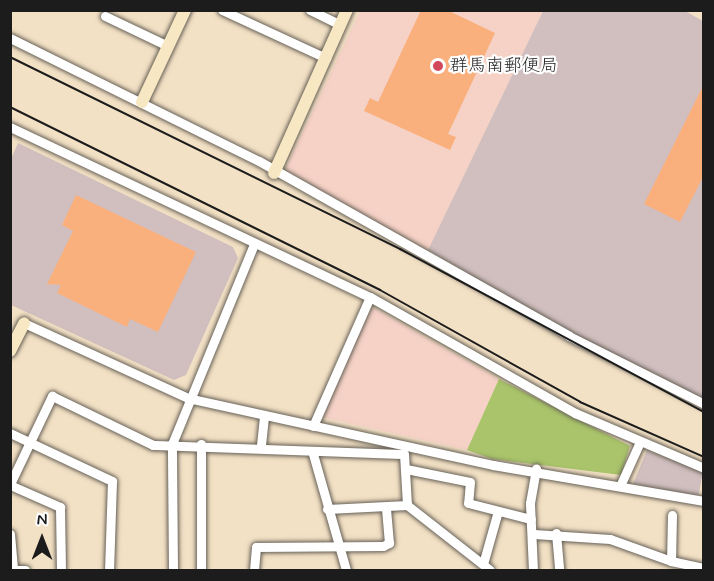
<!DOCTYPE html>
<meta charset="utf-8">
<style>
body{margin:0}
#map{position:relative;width:714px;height:581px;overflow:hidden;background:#f3e1c5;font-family:Mynerve,"Klee One",sans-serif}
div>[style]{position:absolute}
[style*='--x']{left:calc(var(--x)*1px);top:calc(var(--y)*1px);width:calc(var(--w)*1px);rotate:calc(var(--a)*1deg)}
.built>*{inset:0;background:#f6d1c6}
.industrial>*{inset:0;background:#d1bfbf}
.green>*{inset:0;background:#a9c46a}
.building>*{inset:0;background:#f9b07d}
.roads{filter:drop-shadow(0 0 2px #676157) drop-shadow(0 0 2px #676157)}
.street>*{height:9px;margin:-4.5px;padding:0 4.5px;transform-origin:4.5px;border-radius:4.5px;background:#fff}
.secondary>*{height:12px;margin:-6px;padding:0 6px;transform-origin:6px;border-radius:6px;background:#f7e8c3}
.rail>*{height:2px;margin:-1px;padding:0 1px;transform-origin:1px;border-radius:1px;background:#1c1c1c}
.dots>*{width:16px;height:16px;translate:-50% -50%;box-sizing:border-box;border:3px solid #fff;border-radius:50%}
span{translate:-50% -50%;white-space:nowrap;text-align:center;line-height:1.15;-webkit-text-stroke:4.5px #fff;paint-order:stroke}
.poi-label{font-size:18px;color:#1c1c1c}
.left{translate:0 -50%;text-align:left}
.frame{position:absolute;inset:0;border:12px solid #1c1c1c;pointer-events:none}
.north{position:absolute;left:12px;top:509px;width:60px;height:60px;-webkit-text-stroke:4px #fff;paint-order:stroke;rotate:0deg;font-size:16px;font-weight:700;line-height:24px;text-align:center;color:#1c1c1c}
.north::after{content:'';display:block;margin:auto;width:21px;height:27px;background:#1c1c1c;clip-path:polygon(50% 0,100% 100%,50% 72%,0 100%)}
</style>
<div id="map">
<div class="built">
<div style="clip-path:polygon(360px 11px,543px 11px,428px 250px,283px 174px)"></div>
<div style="clip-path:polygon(374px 308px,499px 379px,467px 450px,321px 417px,368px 309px)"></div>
</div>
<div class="industrial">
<div style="clip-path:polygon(543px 11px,685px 11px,703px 21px,703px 401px,543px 318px,428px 250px)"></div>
<div style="clip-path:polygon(18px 143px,233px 247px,238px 258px,186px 375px,174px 380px,11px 305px,10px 161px)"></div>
<div style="clip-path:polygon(647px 450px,703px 472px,698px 498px,633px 484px)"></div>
</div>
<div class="green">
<div style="clip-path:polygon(499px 379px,630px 446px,621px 475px,492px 459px,467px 450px)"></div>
</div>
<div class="building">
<div style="clip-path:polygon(421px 10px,447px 10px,495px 33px,448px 134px,456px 137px,450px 150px,364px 111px,370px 98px,378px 102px)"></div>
<div style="clip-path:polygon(702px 88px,704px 175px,680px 222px,644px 204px)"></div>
<div style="clip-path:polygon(76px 195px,196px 252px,158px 332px,130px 319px,127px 327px,57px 293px,61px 285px,47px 284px,73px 231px,62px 225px)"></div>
</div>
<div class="roads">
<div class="street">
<div style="--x:222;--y:10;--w:115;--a:24.8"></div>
<div style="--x:310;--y:10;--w:34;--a:26"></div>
<div style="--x:105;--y:16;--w:70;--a:25.5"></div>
<div style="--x:10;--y:38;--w:278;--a:26.3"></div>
<div style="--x:259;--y:161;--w:356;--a:29.4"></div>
<div style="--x:569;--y:336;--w:151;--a:26.7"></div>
<div style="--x:10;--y:127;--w:398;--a:25.3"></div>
<div style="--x:370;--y:297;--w:236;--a:29.5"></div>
<div style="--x:575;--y:413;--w:140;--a:23.1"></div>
<div style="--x:24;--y:323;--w:180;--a:24.6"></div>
<div style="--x:188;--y:398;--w:312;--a:12.4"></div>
<div style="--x:493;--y:465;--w:214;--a:9.7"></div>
<div style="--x:313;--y:426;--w:141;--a:-66.2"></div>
<div style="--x:10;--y:433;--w:113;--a:25.2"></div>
<div style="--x:112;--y:481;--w:89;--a:91.9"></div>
<div style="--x:261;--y:445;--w:30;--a:-84"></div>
<div style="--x:313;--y:454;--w:121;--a:74.1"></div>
<div style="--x:406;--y:469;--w:65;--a:11.5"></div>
<div style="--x:470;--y:482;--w:21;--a:95"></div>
<div style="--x:468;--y:503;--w:65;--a:14.3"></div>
<div style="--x:10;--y:484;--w:98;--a:-64.5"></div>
<div style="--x:52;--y:396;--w:112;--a:25.9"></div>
<div style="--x:153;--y:445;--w:251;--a:2.1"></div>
<div style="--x:404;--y:454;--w:51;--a:86.6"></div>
<div style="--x:407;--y:505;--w:105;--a:38.1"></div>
<div style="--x:10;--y:485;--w:55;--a:23.7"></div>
<div style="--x:60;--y:507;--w:63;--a:89.1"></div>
<div style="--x:620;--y:486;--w:46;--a:-65.7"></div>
<div style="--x:327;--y:509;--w:80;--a:-2.9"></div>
<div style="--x:672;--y:515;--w:46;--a:91.2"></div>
<div style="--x:671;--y:561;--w:34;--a:12"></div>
<div style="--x:556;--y:533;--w:37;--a:85"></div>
<div style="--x:10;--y:534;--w:36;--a:85"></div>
<div style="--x:534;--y:534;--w:76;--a:3.8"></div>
<div style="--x:610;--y:539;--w:65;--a:19.8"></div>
<div style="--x:483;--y:564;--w:55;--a:-74.2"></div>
<div style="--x:13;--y:570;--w:12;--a:0"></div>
<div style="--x:173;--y:570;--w:126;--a:-90.5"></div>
<div style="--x:172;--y:444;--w:216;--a:-67.7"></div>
<div style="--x:201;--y:570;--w:126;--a:-90"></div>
<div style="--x:254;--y:570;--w:23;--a:-85"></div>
<div style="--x:256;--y:547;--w:127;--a:-0.5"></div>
<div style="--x:383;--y:546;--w:7;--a:-27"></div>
<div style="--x:389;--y:543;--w:36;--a:-95"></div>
<div style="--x:533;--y:570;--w:67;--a:-92.6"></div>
<div style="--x:530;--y:503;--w:35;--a:-80"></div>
</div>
<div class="secondary">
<div style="--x:142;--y:102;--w:102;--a:-64.9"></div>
<div style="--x:274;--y:173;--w:179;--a:-65.9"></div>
<div style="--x:10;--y:351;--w:31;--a:-63"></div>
</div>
</div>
<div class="rail">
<div style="--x:10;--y:57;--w:435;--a:26.2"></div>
<div style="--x:400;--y:249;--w:345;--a:28.2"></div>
<div style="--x:10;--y:107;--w:413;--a:26.3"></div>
<div style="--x:380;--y:290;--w:229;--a:29.2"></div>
<div style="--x:580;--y:402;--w:136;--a:23.9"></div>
</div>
<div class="dots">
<div style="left:438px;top:66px;background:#d1495b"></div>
</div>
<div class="poi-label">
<span class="left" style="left:450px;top:66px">群馬南郵便局</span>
</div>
<div class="frame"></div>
<div class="north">N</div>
</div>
